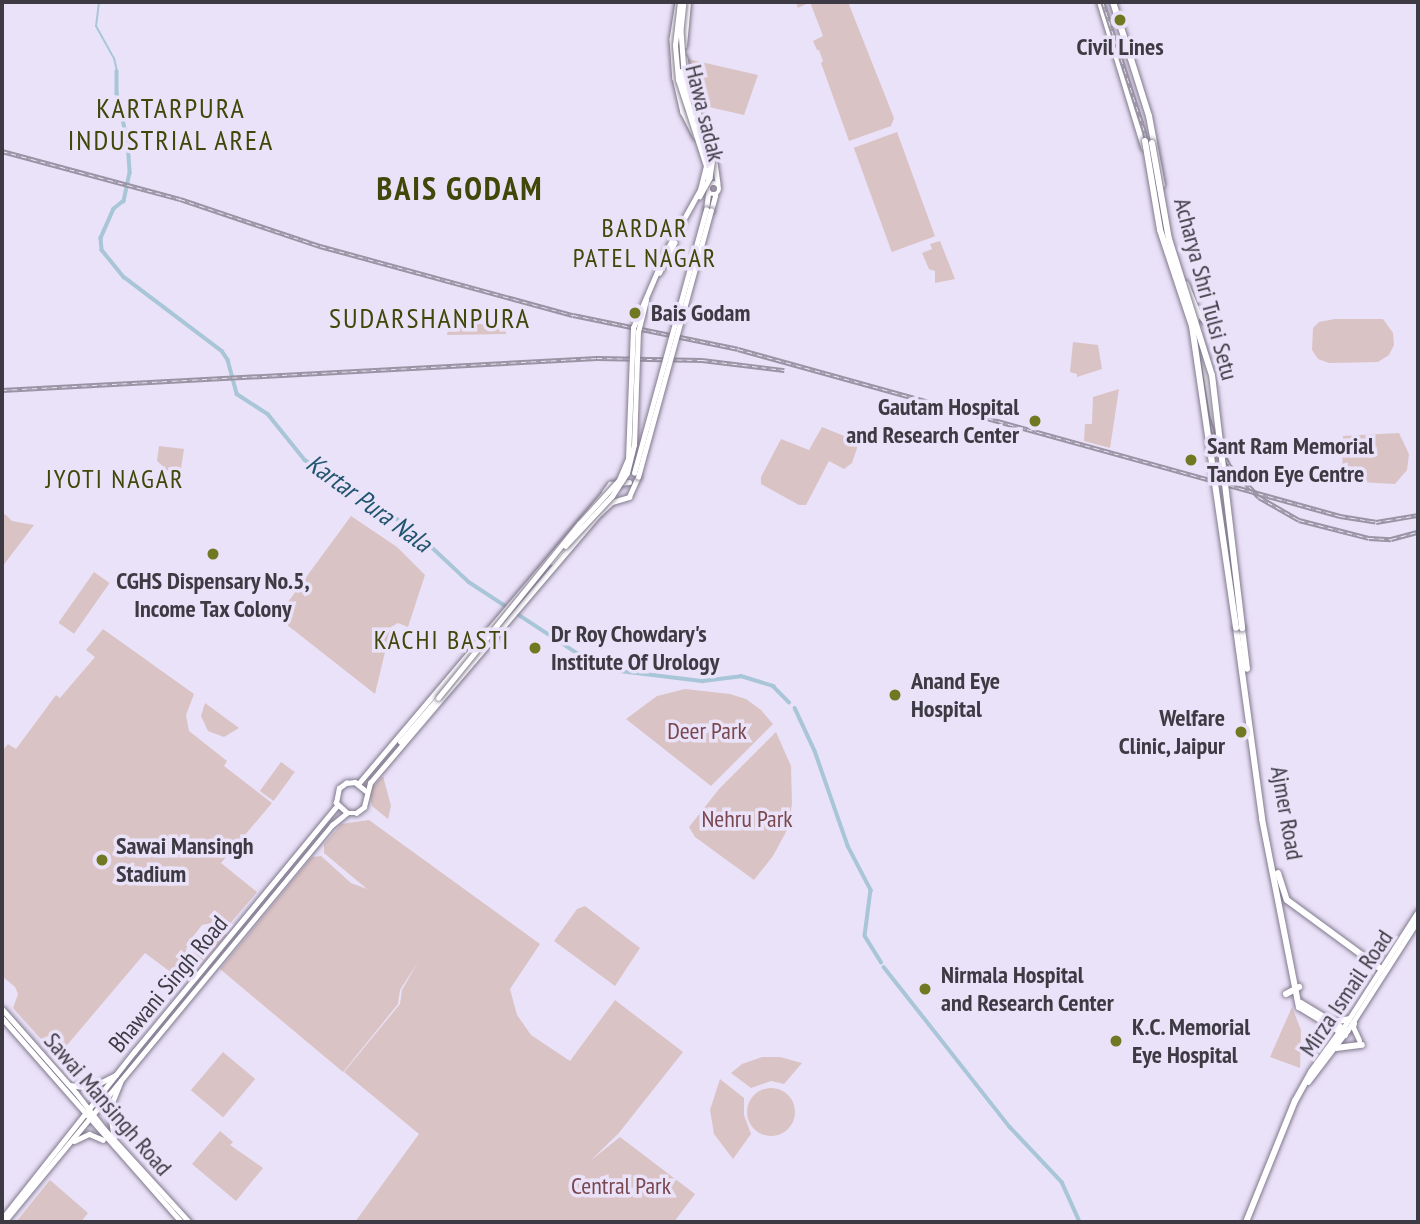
<!DOCTYPE html>
<style>
body{margin:0}
#map{position:relative;width:1420px;height:1224px;overflow:hidden;background:#eae2f8;font-family:"PT Sans Narrow",sans-serif}
div>[style]{position:absolute}
[style*='--x']{left:calc(var(--x)*1px);top:calc(var(--y)*1px);width:calc(var(--w)*1px);rotate:calc(var(--a)*1deg)}
.green>*{inset:0;background:#dac3c5;transform-origin:0 0}
.round{border-radius:50%}
.stream>*{height:2px;margin:-1px;padding:0 1px;transform-origin:1px;border-radius:1px;background:#a8c6d7}
.canal>*{height:3.5px;margin:-1.75px;padding:0 1.75px;transform-origin:1.75px;border-radius:1.75px;background:#a8c6d7}
.roads{filter:drop-shadow(0 0 2px #80798d) drop-shadow(0 0 2px #80798d)}
.secondary>*{height:4.5px;margin:-2.25px;padding:0 2.25px;transform-origin:2.25px;border-radius:2.25px;background:#fff}
.secondary>.ring{margin:-2.25px;padding:0;box-sizing:content-box;background:none;border:4.5px solid #fff;border-radius:50%}
.primary>*{height:5px;margin:-2.5px;padding:0 2.5px;transform-origin:2.5px;border-radius:2.5px;background:#fff}
.trunk>*{height:6px;margin:-3px;padding:0 3px;transform-origin:3px;border-radius:3px;background:#fff}
.rail>*{height:4.5px;margin-top:-2.25px;transform-origin:0;background:repeating-linear-gradient(90deg,#eae2f8 0 5px,#9993a3 0 10px);box-sizing:border-box;border-block:2px solid #9993a3}
.bridges{filter:drop-shadow(0 0 2px #80798d) drop-shadow(0 0 2px #80798d)}
.secondary-bridge>*{height:4.5px;margin:-2.25px;padding:0 2.25px;transform-origin:2.25px;border-radius:2.25px;background:#fff}
.trunk-bridge>*{height:6px;margin:-3px;padding:0 3px;transform-origin:3px;border-radius:3px;background:#fff}
.dots>*{width:19px;height:19px;translate:-50% -50%;box-sizing:border-box;border:4px solid #eae2f8;border-radius:50%}
span{translate:-50% -50%;white-space:nowrap;text-align:center;line-height:1.15;-webkit-text-stroke:7px #eae2f8;paint-order:stroke}
.poi-label{font-size:24px;color:#3d3a43;font-weight:700}
.left{translate:0 -50%;text-align:left}
.right{translate:-100% -50%;text-align:right}
.street-label{font-size:24px;color:#3d3a43}
.park-label{font-size:24px;color:#7a474e}
.neighbourhood-label{font-size:26px;color:#414709;letter-spacing:2px}
.water-label{font-size:26px;color:#21556f;font-style:italic}
.quarter-label{font-size:28px;color:#414709;letter-spacing:2px}
.district-label{font-size:32px;color:#414709;font-weight:700;letter-spacing:2px}
.frame{position:absolute;inset:0;border:4px solid #3d3a43;pointer-events:none}
</style>
<div id="map">
<div class="green">
<div style="clip-path:polygon(796px 2px,848px 2px,894px 118px,891px 126px,849px 141px,821px 63px,823px 61px,819px 50px,817px 50px,813px 41px,823px 36px,810px 2px,798px 8px)"></div>
<div style="clip-path:polygon(688px 59px,758px 75px,744px 115px,709px 107px,698px 99px)"></div>
<div style="left:897px;top:132px;width:111px;height:46px;rotate:70deg"></div>
<div style="clip-path:polygon(940px 241px,955px 279px,935px 283px,935px 271px,929px 269px,922px 253px,932px 249px,930px 244px)"></div>
<div style="clip-path:polygon(451px 316px,506px 331px,506px 334px,447px 335px)"></div>
<div style="clip-path:polygon(1335px 319px,1383px 319px,1393px 333px,1394px 345px,1389px 355px,1378px 362px,1329px 363px,1318px 359px,1312px 350px,1313px 328px,1319px 322px)"></div>
<div style="clip-path:polygon(1073px 342px,1098px 345px,1102px 369px,1077px 377px,1077px 374px,1070px 372px)"></div>
<div style="clip-path:polygon(1119px 389px,1110px 448px,1084px 441px,1085px 424px,1092px 424px,1093px 397px)"></div>
<div style="clip-path:polygon(822px 427px,859px 442px,852px 463px,844px 469px,829px 461px,806px 505px,799px 505px,761px 484px,761px 477px,781px 439px,809px 450px)"></div>
<div style="clip-path:polygon(1399px 433px,1409px 454px,1407px 470px,1395px 484px,1342px 481px,1343px 436px)"></div>
<div style="clip-path:polygon(159px 446px,184px 449px,180px 475px,176px 478px,157px 461px)"></div>
<div style="clip-path:polygon(5px 514px,12px 521px,34px 525px,2px 567px,2px 518px)"></div>
<div style="clip-path:polygon(351px 516px,397px 547px,425px 575px,408px 627px,398px 623px,391px 627px,375px 694px,277px 617px)"></div>
<div style="left:94px;top:572px;width:19px;height:62px;rotate:35deg"></div>
<div style="clip-path:polygon(103px 629px,194px 694px,186px 715px,189px 731px,227px 761px,224px 766px,272px 803px,221px 863px,257px 892px,226px 928px,212px 923px,202px 925px,188px 943px,185px 954px,191px 967px,180px 979px,145px 953px,57px 1057px,13px 1008px,18px 994px,15px 987px,2px 976px,2px 751px,8px 744px,16px 749px,56px 695px,60px 698px,95px 657px,86px 650px)"></div>
<div style="clip-path:polygon(685px 689px,730px 694px,746px 699px,761px 710px,773px 724px,711px 786px,626px 719px,657px 696px)"></div>
<div style="clip-path:polygon(205px 703px,239px 728px,224px 737px,208px 731px,201px 716px)"></div>
<div style="clip-path:polygon(776px 732px,791px 766px,792px 804px,787px 830px,773px 856px,754px 880px,695px 837px,689px 827px,719px 789px)"></div>
<div style="left:281px;top:762px;width:17px;height:36px;rotate:36deg"></div>
<div style="clip-path:polygon(383px 776px,391px 806px,388px 819px,372px 806px,369px 791px)"></div>
<div style="clip-path:polygon(369px 820px,540px 944px,510px 989px,517px 1015px,531px 1035px,570px 1061px,615px 1000px,683px 1052px,618px 1134px,590px 1161px,620px 1137px,695px 1194px,674px 1222px,355px 1222px,419px 1134px,344px 1072px,400px 1004px,402px 990px,418px 962px,400px 990px,398px 1004px,343px 1072px,220px 969px,312px 857px,321px 856px,351px 883px,367px 889px,324px 853px,324px 844px,341px 824px)"></div>
<div style="clip-path:polygon(585px 906px,640px 948px,615px 986px,554px 941px,577px 909px)"></div>
<div style="clip-path:polygon(218px 933px,227px 935px,200px 966px,194px 954px,197px 945px,206px 935px)"></div>
<div style="clip-path:polygon(1292px 1007px,1301px 1030px,1300px 1068px,1270px 1057px)"></div>
<div style="left:223px;top:1052px;width:42px;height:50px;rotate:40deg"></div>
<div style="clip-path:polygon(762px 1057px,780px 1057px,802px 1063px,784px 1084px,771px 1081px,751px 1088px,731px 1073px,742px 1064px)"></div>
<div style="clip-path:polygon(720px 1079px,744px 1098px,744px 1115px,751px 1134px,733px 1159px,714px 1134px,710px 1110px)"></div>
<div class="round" style="left:747px;top:1088px;width:48px;height:48px"></div>
<div style="clip-path:polygon(220px 1131px,233px 1142px,230px 1145px,263px 1168px,236px 1201px,192px 1164px)"></div>
<div style="clip-path:polygon(50px 1180px,88px 1213px,81px 1222px,16px 1222px)"></div>
</div>
<div class="stream">
<div style="--x:99;--y:2;--w:24;--a:97"></div>
<div style="--x:96;--y:26;--w:37;--a:61"></div>
<div style="--x:114;--y:58;--w:13;--a:77"></div>
</div>
<div class="canal">
<div style="--x:117;--y:71;--w:22;--a:90"></div>
<div style="--x:117;--y:93;--w:50;--a:77.3"></div>
<div style="--x:128;--y:142;--w:31;--a:86"></div>
<div style="--x:130;--y:173;--w:29;--a:102"></div>
<div style="--x:124;--y:201;--w:13;--a:141"></div>
<div style="--x:114;--y:209;--w:32;--a:114"></div>
<div style="--x:101;--y:238;--w:12;--a:85"></div>
<div style="--x:102;--y:250;--w:35;--a:51"></div>
<div style="--x:124;--y:277;--w:123;--a:37.1"></div>
<div style="--x:222;--y:351;--w:11;--a:56"></div>
<div style="--x:228;--y:360;--w:35;--a:75"></div>
<div style="--x:237;--y:394;--w:37;--a:33"></div>
<div style="--x:268;--y:414;--w:59;--a:51.2"></div>
<div style="--x:305;--y:460;--w:89;--a:31.7"></div>
<div style="--x:381;--y:507;--w:49;--a:36.6"></div>
<div style="--x:420;--y:536;--w:67;--a:43.2"></div>
<div style="--x:469;--y:582;--w:129;--a:33.3"></div>
<div style="--x:577;--y:653;--w:47;--a:22.7"></div>
<div style="--x:620;--y:671;--w:84;--a:6.9"></div>
<div style="--x:703;--y:681;--w:38;--a:-7"></div>
<div style="--x:741;--y:676;--w:34;--a:17"></div>
<div style="--x:773;--y:686;--w:23;--a:45"></div>
<div style="--x:795;--y:708;--w:47;--a:65.1"></div>
<div style="--x:815;--y:751;--w:101;--a:70.8"></div>
<div style="--x:848;--y:846;--w:50;--a:62.4"></div>
<div style="--x:871;--y:890;--w:46;--a:97.4"></div>
<div style="--x:865;--y:936;--w:31;--a:58"></div>
<div style="--x:884;--y:967;--w:204;--a:51.8"></div>
<div style="--x:1010;--y:1127;--w:76;--a:46.6"></div>
<div style="--x:1062;--y:1182;--w:44;--a:65.8"></div>
</div>
<div class="roads">
<div class="secondary">
<div style="--x:678;--y:2;--w:37;--a:99"></div>
<div style="--x:672;--y:39;--w:39;--a:86"></div>
<div style="--x:675;--y:78;--w:35;--a:77"></div>
<div style="--x:683;--y:112;--w:27;--a:63"></div>
<div style="--x:684;--y:46;--w:44;--a:-84.8"></div>
<div style="--x:685;--y:58;--w:23;--a:80"></div>
<div style="--x:714;--y:155;--w:29;--a:82"></div>
<div class="ring" style="left:708px;top:183px;width:7.5px;height:7.5px"></div>
<div style="--x:706;--y:210;--w:17;--a:-83"></div>
<div style="--x:711;--y:211;--w:16;--a:-75"></div>
<div style="--x:604;--y:492;--w:10;--a:-53"></div>
<div style="--x:610;--y:484;--w:19;--a:-6"></div>
<div style="--x:551;--y:562;--w:21;--a:-49"></div>
<div style="--x:400;--y:742;--w:58;--a:-49.2"></div>
<div style="--x:359;--y:783;--w:381;--a:-49.8"></div>
<div style="--x:347;--y:813;--w:15;--a:-138"></div>
<div style="--x:336;--y:803;--w:15;--a:-79"></div>
<div style="--x:339;--y:788;--w:9;--a:-36"></div>
<div style="--x:346;--y:783;--w:9;--a:-6"></div>
<div style="--x:355;--y:782;--w:14;--a:39"></div>
<div style="--x:2;--y:1219;--w:213;--a:-51.7"></div>
<div style="--x:134;--y:1052;--w:319;--a:-50.5"></div>
<div style="--x:4;--y:1222;--w:515;--a:-50.44"></div>
<div style="--x:332;--y:825;--w:19;--a:-39"></div>
<div style="--x:347;--y:813;--w:9;--a:0"></div>
<div style="--x:356;--y:813;--w:10;--a:-37"></div>
<div style="--x:364;--y:807;--w:25;--a:-76"></div>
<div style="--x:370;--y:783;--w:350;--a:-49.6"></div>
<div style="--x:597;--y:516;--w:21;--a:-43"></div>
<div style="--x:612;--y:502;--w:18;--a:-16"></div>
<div style="--x:629;--y:497;--w:22;--a:-66"></div>
</div>
<div class="primary">
<div style="--x:2;--y:1009;--w:112;--a:48.6"></div>
<div style="--x:76;--y:1093;--w:46;--a:52.1"></div>
<div style="--x:104;--y:1129;--w:126;--a:47.6"></div>
<div style="--x:2;--y:1018;--w:271;--a:48.7"></div>
<div style="--x:1354;--y:1023;--w:4;--a:104"></div>
<div style="--x:1353;--y:1027;--w:14;--a:65"></div>
<div style="--x:1343;--y:1028;--w:139;--a:-57.3"></div>
<div style="--x:1347;--y:1031;--w:132;--a:-57.4"></div>
<div style="--x:70;--y:1085;--w:20;--a:9"></div>
<div style="--x:90;--y:1088;--w:29;--a:-27"></div>
<div style="--x:114;--y:1137;--w:27;--a:-100"></div>
<div style="--x:109;--y:1110;--w:32;--a:-68"></div>
<div style="--x:74;--y:1141;--w:17;--a:-25"></div>
<div style="--x:89;--y:1134;--w:15;--a:23"></div>
</div>
<div class="trunk">
<div style="--x:1100;--y:2;--w:152;--a:73.1"></div>
<div style="--x:1113;--y:2;--w:120;--a:72.5"></div>
<div style="--x:1149;--y:116;--w:70;--a:79.3"></div>
<div style="--x:1186;--y:284;--w:27;--a:68"></div>
<div style="--x:1196;--y:309;--w:11;--a:90"></div>
<div style="--x:1197;--y:311;--w:13;--a:51"></div>
<div style="--x:1202;--y:352;--w:104;--a:81.2"></div>
<div style="--x:1236;--y:628;--w:193;--a:82.2"></div>
<div style="--x:1262;--y:819;--w:192;--a:78.9"></div>
<div style="--x:1299;--y:1007;--w:54;--a:31.3"></div>
<div style="--x:1242;--y:628;--w:41;--a:83"></div>
<div style="--x:1278;--y:873;--w:28;--a:72"></div>
<div style="--x:1287;--y:900;--w:117;--a:36.3"></div>
<div style="--x:1286;--y:994;--w:15;--a:-28"></div>
<div style="--x:1301;--y:1003;--w:54;--a:31.3"></div>
<div style="--x:1347;--y:1031;--w:64;--a:127.4"></div>
<div style="--x:1334;--y:1022;--w:15;--a:-11"></div>
<div style="--x:1336;--y:1048;--w:26;--a:-7"></div>
<div style="--x:1246;--y:1222;--w:131;--a:-68"></div>
<div style="--x:1295;--y:1101;--w:33;--a:-61"></div>
<div style="--x:1311;--y:1072;--w:54;--a:-54"></div>
</div>
</div>
<div class="rail">
<div style="--x:1103;--y:2;--w:138;--a:72.2"></div>
<div style="--x:1145;--y:133;--w:98;--a:80.1"></div>
<div style="--x:1162;--y:230;--w:102;--a:72.3"></div>
<div style="--x:1193;--y:327;--w:90;--a:80.4"></div>
<div style="--x:1208;--y:416;--w:28;--a:71"></div>
<div style="--x:1217;--y:442;--w:26;--a:62"></div>
<div style="--x:1229;--y:465;--w:44;--a:46.8"></div>
<div style="--x:1259;--y:497;--w:46;--a:29.9"></div>
<div style="--x:1299;--y:520;--w:72;--a:14.4"></div>
<div style="--x:1369;--y:538;--w:22;--a:3"></div>
<div style="--x:1391;--y:539;--w:28;--a:-15"></div>
<div style="--x:2;--y:151;--w:184;--a:15.1"></div>
<div style="--x:180;--y:199;--w:148;--a:18.6"></div>
<div style="--x:320;--y:246;--w:262;--a:15.3"></div>
<div style="--x:573;--y:315;--w:168;--a:11.6"></div>
<div style="--x:738;--y:349;--w:625;--a:15.5"></div>
<div style="--x:1340;--y:516;--w:36;--a:9"></div>
<div style="--x:1376;--y:522;--w:43;--a:-9.5"></div>
<div style="--x:2;--y:390;--w:596;--a:-3.08"></div>
<div style="--x:597;--y:358;--w:105;--a:1.1"></div>
<div style="--x:702;--y:360;--w:83;--a:7"></div>
</div>
<div class="bridges">
<div class="secondary-bridge">
<div style="--x:684;--y:2;--w:29;--a:96"></div>
<div style="--x:681;--y:31;--w:40;--a:85.7"></div>
<div style="--x:684;--y:71;--w:91;--a:71.4"></div>
<div style="--x:713;--y:157;--w:21;--a:98"></div>
<div style="--x:710;--y:178;--w:21;--a:119"></div>
<div style="--x:681;--y:71;--w:32;--a:77"></div>
<div style="--x:688;--y:102;--w:59;--a:69.1"></div>
<div style="--x:709;--y:157;--w:20;--a:96"></div>
<div style="--x:659;--y:273;--w:34;--a:-63"></div>
<div style="--x:634;--y:473;--w:273;--a:-74.7"></div>
<div style="--x:638;--y:477;--w:276;--a:-74.7"></div>
<div style="--x:565;--y:546;--w:69;--a:-46.8"></div>
<div style="--x:612;--y:496;--w:27;--a:-57"></div>
<div style="--x:627;--y:473;--w:29;--a:-76"></div>
<div style="--x:634;--y:445;--w:113;--a:-88"></div>
<div style="--x:638;--y:332;--w:33;--a:-76"></div>
<div style="--x:438;--y:698;--w:224;--a:-51"></div>
<div style="--x:579;--y:524;--w:59;--a:-47.7"></div>
<div style="--x:619;--y:480;--w:23;--a:-67"></div>
<div style="--x:628;--y:459;--w:131;--a:-87.8"></div>
<div style="--x:633;--y:328;--w:84;--a:-66.8"></div>
<div style="--x:666;--y:251;--w:70;--a:-60.9"></div>
<div style="--x:700;--y:190;--w:25;--a:-76"></div>
<div style="--x:706;--y:166;--w:90;--a:-108"></div>
<div style="--x:678;--y:80;--w:35;--a:-95"></div>
<div style="--x:675;--y:45;--w:43;--a:-83.4"></div>
</div>
<div class="trunk-bridge">
<div style="--x:1145;--y:141;--w:90;--a:80.4"></div>
<div style="--x:1160;--y:230;--w:101;--a:71.6"></div>
<div style="--x:1192;--y:326;--w:305;--a:81.7"></div>
<div style="--x:1152;--y:143;--w:97;--a:80"></div>
<div style="--x:1169;--y:239;--w:143;--a:72.5"></div>
<div style="--x:1212;--y:375;--w:255;--a:83.2"></div>
</div>
</div>
<div class="dots">
<div style="left:1120px;top:20px;background:#707822"></div>
<div style="left:635px;top:313px;background:#707822"></div>
<div style="left:1035px;top:421px;background:#707822"></div>
<div style="left:1191px;top:460px;background:#707822"></div>
<div style="left:213px;top:554px;background:#707822"></div>
<div style="left:535px;top:648px;background:#707822"></div>
<div style="left:895px;top:695px;background:#707822"></div>
<div style="left:1241px;top:732px;background:#707822"></div>
<div style="left:102px;top:860px;background:#707822"></div>
<div style="left:925px;top:989px;background:#707822"></div>
<div style="left:1116px;top:1041px;background:#707822"></div>
</div>
<div class="poi-label">
<span style="left:1120px;top:47px">Civil Lines</span>
<span class="left" style="left:651px;top:313px">Bais Godam</span>
<span class="right" style="left:1019px;top:421px">Gautam Hospital<br>and Research Center</span>
<span class="left" style="left:1207px;top:460px">Sant Ram Memorial<br>Tandon Eye Centre</span>
<span style="left:213px;top:595px">CGHS Dispensary No.5,<br>Income Tax Colony</span>
<span class="left" style="left:551px;top:648px">Dr Roy Chowdary's<br>Institute Of Urology</span>
<span class="left" style="left:911px;top:695px">Anand Eye<br>Hospital</span>
<span class="right" style="left:1225px;top:732px">Welfare<br>Clinic, Jaipur</span>
<span class="left" style="left:116px;top:860px">Sawai Mansingh<br>Stadium</span>
<span class="left" style="left:941px;top:989px">Nirmala Hospital<br>and Research Center</span>
<span class="left" style="left:1132px;top:1041px">K.C. Memorial<br>Eye Hospital</span>
</div>
<div class="street-label">
<span style="left:705px;top:113px;rotate:76deg">Hawa sadak</span>
<span style="left:1206px;top:289px;rotate:75deg">Acharya Shri Tulsi Setu</span>
<span style="left:1287px;top:813px;rotate:80deg">Ajmer Road</span>
<span style="left:168px;top:984px;rotate:-50deg">Bhawani Singh Road</span>
<span style="left:1346px;top:993px;rotate:-56deg">Mirza Ismail Road</span>
<span style="left:108px;top:1104px;rotate:49deg">Sawai Mansingh Road</span>
</div>
<div class="park-label">
<span style="left:707px;top:731px">Deer Park</span>
<span style="left:747px;top:819px">Nehru Park</span>
<span style="left:621px;top:1186px">Central Park</span>
</div>
<div class="neighbourhood-label">
<span style="left:645px;top:243px">BARDAR<br>PATEL NAGAR</span>
<span style="left:115px;top:479px">JYOTI NAGAR</span>
<span style="left:442px;top:640px">KACHI BASTI</span>
</div>
<div class="water-label">
<span style="left:369px;top:503px;rotate:36deg">Kartar Pura Nala</span>
</div>
<div class="quarter-label">
<span style="left:171px;top:124px">KARTARPURA<br>INDUSTRIAL AREA</span>
<span style="left:430px;top:318px">SUDARSHANPURA</span>
</div>
<div class="district-label">
<span style="left:460px;top:188px">BAIS GODAM</span>
</div>
<div class="frame"></div>
</div>
